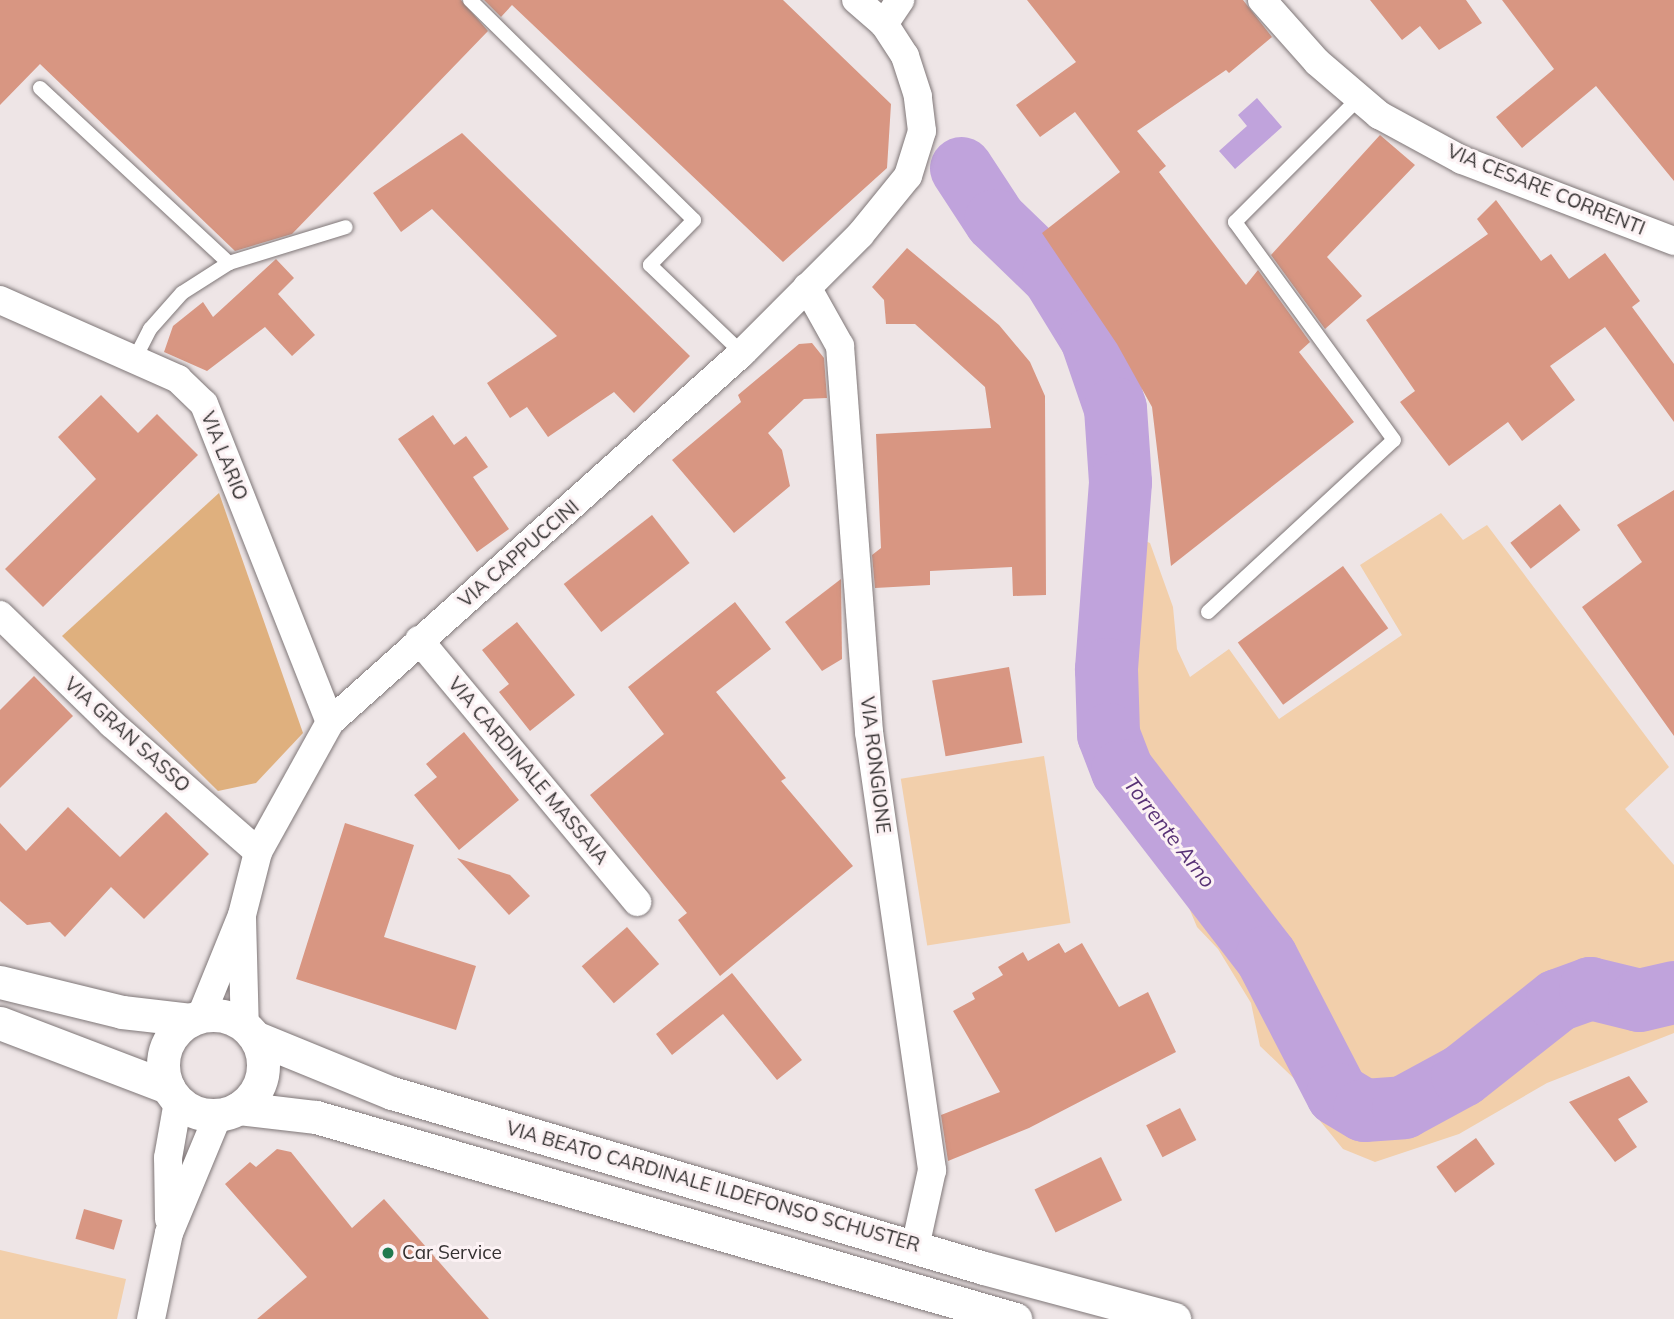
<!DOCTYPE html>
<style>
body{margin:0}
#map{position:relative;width:1674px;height:1319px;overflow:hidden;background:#eee5e6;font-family:Mulish,sans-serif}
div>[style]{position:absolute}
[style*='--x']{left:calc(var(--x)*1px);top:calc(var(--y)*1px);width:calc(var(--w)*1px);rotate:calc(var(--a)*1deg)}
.green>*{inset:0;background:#f2cfab;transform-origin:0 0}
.forest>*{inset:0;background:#dfb07e}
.water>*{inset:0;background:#c0a3dc}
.river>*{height:63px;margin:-31.5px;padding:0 31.5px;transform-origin:31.5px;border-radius:31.5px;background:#c0a3dc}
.building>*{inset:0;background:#d89682;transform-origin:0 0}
.roads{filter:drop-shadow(0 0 2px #7f7778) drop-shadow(0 0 2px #7f7778)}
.service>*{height:14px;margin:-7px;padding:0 7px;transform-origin:7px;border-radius:7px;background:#fff}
.minor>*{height:28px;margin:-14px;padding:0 14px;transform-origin:14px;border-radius:14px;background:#fff}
.tertiary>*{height:33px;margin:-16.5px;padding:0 16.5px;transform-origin:16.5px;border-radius:16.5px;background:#fff}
.tertiary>.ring{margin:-16.5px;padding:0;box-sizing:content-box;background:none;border:33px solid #fff;border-radius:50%}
.dots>*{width:19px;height:19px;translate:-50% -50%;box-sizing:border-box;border:4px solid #fcf2f4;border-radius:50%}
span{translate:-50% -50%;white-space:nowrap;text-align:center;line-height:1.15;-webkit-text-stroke:6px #fcf2f4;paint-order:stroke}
.street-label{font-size:19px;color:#333030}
.poi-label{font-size:19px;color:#333030}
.left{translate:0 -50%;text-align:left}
.water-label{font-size:21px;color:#583276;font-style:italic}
</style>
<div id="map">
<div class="green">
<div style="clip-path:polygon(1441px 513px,1463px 540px,1487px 525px,1669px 767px,1625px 809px,1674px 865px,1674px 1033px,1547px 1083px,1459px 1134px,1375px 1162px,1343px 1149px,1316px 1116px,1307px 1091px,1260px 1046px,1251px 1003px,1218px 949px,1197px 927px,1177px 879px,1090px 754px,1088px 723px,1097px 615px,1083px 564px,1095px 520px,1150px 543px,1173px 607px,1177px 649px,1190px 677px,1229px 649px,1279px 719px,1402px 635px,1360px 565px)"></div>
<div style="left:1044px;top:756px;width:169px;height:145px;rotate:81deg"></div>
<div style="clip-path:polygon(0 1250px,126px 1279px,117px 1319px,0 1319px)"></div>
</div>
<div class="forest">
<div style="clip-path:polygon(219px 493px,303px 733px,256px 783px,218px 791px,62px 636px)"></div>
</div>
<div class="water">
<div style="clip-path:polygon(1257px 98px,1282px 127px,1235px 169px,1219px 151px,1247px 126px,1238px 115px)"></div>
</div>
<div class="river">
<div style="--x:961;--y:168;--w:62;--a:56.8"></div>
<div style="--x:995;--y:220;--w:81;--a:44"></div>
<div style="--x:1053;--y:276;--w:73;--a:58.5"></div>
<div style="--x:1091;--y:338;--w:74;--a:71.1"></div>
<div style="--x:1115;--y:408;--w:74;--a:86.1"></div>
<div style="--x:1120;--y:482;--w:188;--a:94.3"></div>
<div style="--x:1106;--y:669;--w:65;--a:88.2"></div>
<div style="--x:1108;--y:734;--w:39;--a:69"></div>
<div style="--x:1122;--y:770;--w:236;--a:52.4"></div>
<div style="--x:1266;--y:957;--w:154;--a:62.6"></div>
<div style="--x:1337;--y:1094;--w:31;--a:31"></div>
<div style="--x:1364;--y:1110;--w:39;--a:-4"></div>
<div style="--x:1403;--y:1107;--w:67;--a:-28.5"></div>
<div style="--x:1462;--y:1075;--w:121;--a:-38.3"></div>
<div style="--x:1557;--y:1000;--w:35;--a:-20"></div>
<div style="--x:1590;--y:988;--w:50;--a:13.8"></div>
<div style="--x:1639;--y:1000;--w:36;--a:-13"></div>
</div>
<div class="building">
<div style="clip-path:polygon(0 0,461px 0,488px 31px,292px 234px,235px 251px,40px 64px,0 105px)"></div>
<div style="clip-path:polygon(484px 0,783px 0,891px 104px,887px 168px,783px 262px,512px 5px,501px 17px)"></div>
<div style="clip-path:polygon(1027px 0,1243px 0,1272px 37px,1229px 73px,1226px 70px,1137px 131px,1166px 166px,1159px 172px,1246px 285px,1258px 270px,1310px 342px,1299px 352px,1354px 422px,1171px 566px,1152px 407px,1117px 344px,1042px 233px,1120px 172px,1075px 112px,1040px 137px,1016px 105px,1076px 62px)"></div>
<div style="clip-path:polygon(1370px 0,1466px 0,1482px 23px,1439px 50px,1420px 26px,1402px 40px)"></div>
<div style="clip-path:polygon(1502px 0,1674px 0,1674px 181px,1596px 86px,1522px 148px,1496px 117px,1554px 69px)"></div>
<div style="clip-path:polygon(462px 133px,690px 356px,634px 413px,614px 392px,548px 437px,527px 407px,510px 418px,487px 383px,557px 336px,432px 209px,401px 232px,373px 193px)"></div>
<div style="clip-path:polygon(1380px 135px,1415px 165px,1327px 257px,1362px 296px,1325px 329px,1271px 255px)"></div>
<div style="clip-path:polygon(1496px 200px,1541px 261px,1551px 254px,1569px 279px,1605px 253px,1640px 301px,1632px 307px,1674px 364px,1674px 422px,1605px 327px,1550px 366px,1575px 400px,1522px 441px,1508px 422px,1449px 466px,1400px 402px,1415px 391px,1366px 320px,1488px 234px,1477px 219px)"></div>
<div style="clip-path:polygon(907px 248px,999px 325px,1030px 362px,1045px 396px,1046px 595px,1013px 596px,1012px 567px,930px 571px,930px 585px,875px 588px,872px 555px,881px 548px,876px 434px,991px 428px,985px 387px,915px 324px,886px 324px,884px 300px,872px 287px)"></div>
<div style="clip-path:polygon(276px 259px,294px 278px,278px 294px,315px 335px,292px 356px,265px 327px,207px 371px,164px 352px,173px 326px,203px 302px,213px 317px)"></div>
<div style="clip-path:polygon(812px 343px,824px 358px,827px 398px,804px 399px,768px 433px,782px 450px,790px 486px,734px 533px,672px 460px,741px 402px,738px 395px,799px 344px)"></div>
<div style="clip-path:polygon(101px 395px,138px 433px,157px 414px,198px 455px,43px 607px,5px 569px,96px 479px,58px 437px)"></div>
<div style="clip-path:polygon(433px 415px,454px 445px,466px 436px,488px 467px,473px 477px,509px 529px,477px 552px,398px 439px)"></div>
<div style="clip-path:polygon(1674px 490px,1674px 736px,1582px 607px,1642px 562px,1617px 525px)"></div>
<div style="left:1560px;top:504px;width:33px;height:63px;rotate:52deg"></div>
<div style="left:652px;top:515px;width:61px;height:112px;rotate:52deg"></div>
<div style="left:1343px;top:566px;width:77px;height:130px;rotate:54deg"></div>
<div style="clip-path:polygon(841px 579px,842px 659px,822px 671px,785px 622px)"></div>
<div style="clip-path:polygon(735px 602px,771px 649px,716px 692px,786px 778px,781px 781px,853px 866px,720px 976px,678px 920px,687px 913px,590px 795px,664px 734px,628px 687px)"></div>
<div style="clip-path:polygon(517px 622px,575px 695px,530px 731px,499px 692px,509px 684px,482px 650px)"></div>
<div style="left:1009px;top:667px;width:77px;height:78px;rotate:80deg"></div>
<div style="clip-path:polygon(34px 676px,73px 716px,0 788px,0 710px)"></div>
<div style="clip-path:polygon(464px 732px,519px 800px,459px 850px,414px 795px,437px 777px,426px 764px)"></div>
<div style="clip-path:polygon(68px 807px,120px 857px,166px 812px,209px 854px,144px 919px,111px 887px,65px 937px,50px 922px,27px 925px,0 901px,0 823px,26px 851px)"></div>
<div style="clip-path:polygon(345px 823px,414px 845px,384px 937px,476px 966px,456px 1030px,296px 979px)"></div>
<div style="clip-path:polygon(457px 858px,510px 875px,530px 896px,509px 915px)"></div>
<div style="left:627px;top:927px;width:49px;height:60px;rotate:49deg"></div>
<div style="clip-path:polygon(1059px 943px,1065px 953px,1082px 943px,1119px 1007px,1148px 992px,1176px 1052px,1029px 1128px,948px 1161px,941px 1115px,1000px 1092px,953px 1011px,975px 999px,972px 993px,1003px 975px,998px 967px,1023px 952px,1028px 961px)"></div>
<div style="clip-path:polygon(732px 973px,802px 1060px,777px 1080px,723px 1014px,672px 1055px,656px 1034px)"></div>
<div style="clip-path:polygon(1629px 1076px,1648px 1102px,1618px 1119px,1637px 1147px,1615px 1162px,1569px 1102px)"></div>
<div style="left:1180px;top:1108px;width:36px;height:38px;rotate:63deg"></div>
<div style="left:1476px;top:1138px;width:32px;height:49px;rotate:54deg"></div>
<div style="clip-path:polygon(277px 1149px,291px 1152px,352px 1228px,384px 1199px,489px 1319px,257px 1319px,307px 1277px,225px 1184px,250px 1162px,256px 1167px)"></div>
<div style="left:1101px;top:1157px;width:48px;height:74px;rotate:64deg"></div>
<div style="left:84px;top:1209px;width:40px;height:31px;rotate:16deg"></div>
</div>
<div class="roads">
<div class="service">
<div style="--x:470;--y:0;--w:314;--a:44.5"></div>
<div style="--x:694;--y:220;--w:63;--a:134.4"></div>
<div style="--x:650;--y:265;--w:127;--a:43.7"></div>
<div style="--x:40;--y:88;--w:258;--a:42.8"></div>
<div style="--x:229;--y:263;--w:56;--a:147.4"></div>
<div style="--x:182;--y:293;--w:48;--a:131.6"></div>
<div style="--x:150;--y:329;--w:35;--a:117"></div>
<div style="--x:229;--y:263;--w:122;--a:-17.1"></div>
<div style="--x:1208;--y:612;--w:253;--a:-42.8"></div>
<div style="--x:1394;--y:440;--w:270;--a:-126.1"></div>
<div style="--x:1235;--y:222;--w:175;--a:-45"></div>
</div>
<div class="minor">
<div style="--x:1262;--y:0;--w:83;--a:48.4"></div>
<div style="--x:1317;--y:62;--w:82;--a:40.5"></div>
<div style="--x:1379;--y:115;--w:94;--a:28.5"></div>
<div style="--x:1462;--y:160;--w:227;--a:20.9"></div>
<div style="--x:884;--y:24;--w:29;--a:-56"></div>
<div style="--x:807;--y:287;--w:68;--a:60.8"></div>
<div style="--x:840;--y:346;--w:387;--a:85.7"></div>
<div style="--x:869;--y:732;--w:443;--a:81.8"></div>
<div style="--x:932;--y:1170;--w:79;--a:102.4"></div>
<div style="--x:0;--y:300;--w:195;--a:23.9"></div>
<div style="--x:178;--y:379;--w:36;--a:44"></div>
<div style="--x:204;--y:404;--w:342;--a:68.4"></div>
<div style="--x:0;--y:615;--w:156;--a:44.2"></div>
<div style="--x:112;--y:724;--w:194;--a:41.2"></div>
<div style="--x:419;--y:640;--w:341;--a:50.2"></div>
<div style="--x:242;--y:918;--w:111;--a:88.5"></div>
<div style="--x:201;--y:1016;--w:109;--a:-67.9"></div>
<div style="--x:242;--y:915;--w:65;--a:-75.7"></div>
<div style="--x:258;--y:852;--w:149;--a:-61"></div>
<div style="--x:330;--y:722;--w:553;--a:-41.85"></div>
<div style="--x:742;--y:353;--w:167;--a:-45"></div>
<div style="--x:860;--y:235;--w:76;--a:-50.9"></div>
<div style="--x:908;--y:176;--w:47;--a:-72.7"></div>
<div style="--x:922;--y:131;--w:35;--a:-97"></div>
<div style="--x:918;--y:96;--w:42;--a:-108"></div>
<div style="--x:905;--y:56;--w:38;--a:-123"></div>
<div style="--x:884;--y:24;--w:37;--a:-139"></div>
<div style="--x:169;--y:1219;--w:61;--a:-90.9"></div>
<div style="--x:168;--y:1158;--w:58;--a:-80"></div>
<div style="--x:151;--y:1319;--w:88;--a:-78.2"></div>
<div style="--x:169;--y:1233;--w:128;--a:-67.4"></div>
</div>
<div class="tertiary">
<div style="--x:0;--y:982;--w:126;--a:13.8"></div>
<div style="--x:122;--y:1012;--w:69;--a:6.6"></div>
<div class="ring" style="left:163px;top:1015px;width:67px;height:67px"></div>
<div style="--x:0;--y:1023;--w:180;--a:20.9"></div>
<div style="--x:257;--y:1038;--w:146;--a:22.2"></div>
<div style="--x:392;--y:1093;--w:617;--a:16.47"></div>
<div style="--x:984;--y:1268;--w:197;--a:15"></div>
<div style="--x:239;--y:1108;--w:78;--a:6.7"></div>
<div style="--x:316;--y:1117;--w:728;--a:16.12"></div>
</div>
</div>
<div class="dots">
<div style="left:388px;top:1253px;background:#217a4f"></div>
</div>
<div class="street-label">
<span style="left:1546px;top:190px;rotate:22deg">VIA CESARE CORRENTI</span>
<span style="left:224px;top:456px;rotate:68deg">VIA LARIO</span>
<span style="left:519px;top:554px;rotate:-41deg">VIA CAPPUCCINI</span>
<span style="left:127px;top:735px;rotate:42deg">VIA GRAN SASSO</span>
<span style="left:875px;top:765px;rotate:83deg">VIA RONGIONE</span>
<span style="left:528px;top:771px;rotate:50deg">VIA CARDINALE MASSAIA</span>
<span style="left:713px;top:1187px;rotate:16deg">VIA BEATO CARDINALE ILDEFONSO SCHUSTER</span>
</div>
<div class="poi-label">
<span class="left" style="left:402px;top:1253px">Car Service</span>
</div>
<div class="water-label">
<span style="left:1170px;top:832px;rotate:52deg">Torrente Arno</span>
</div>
</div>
